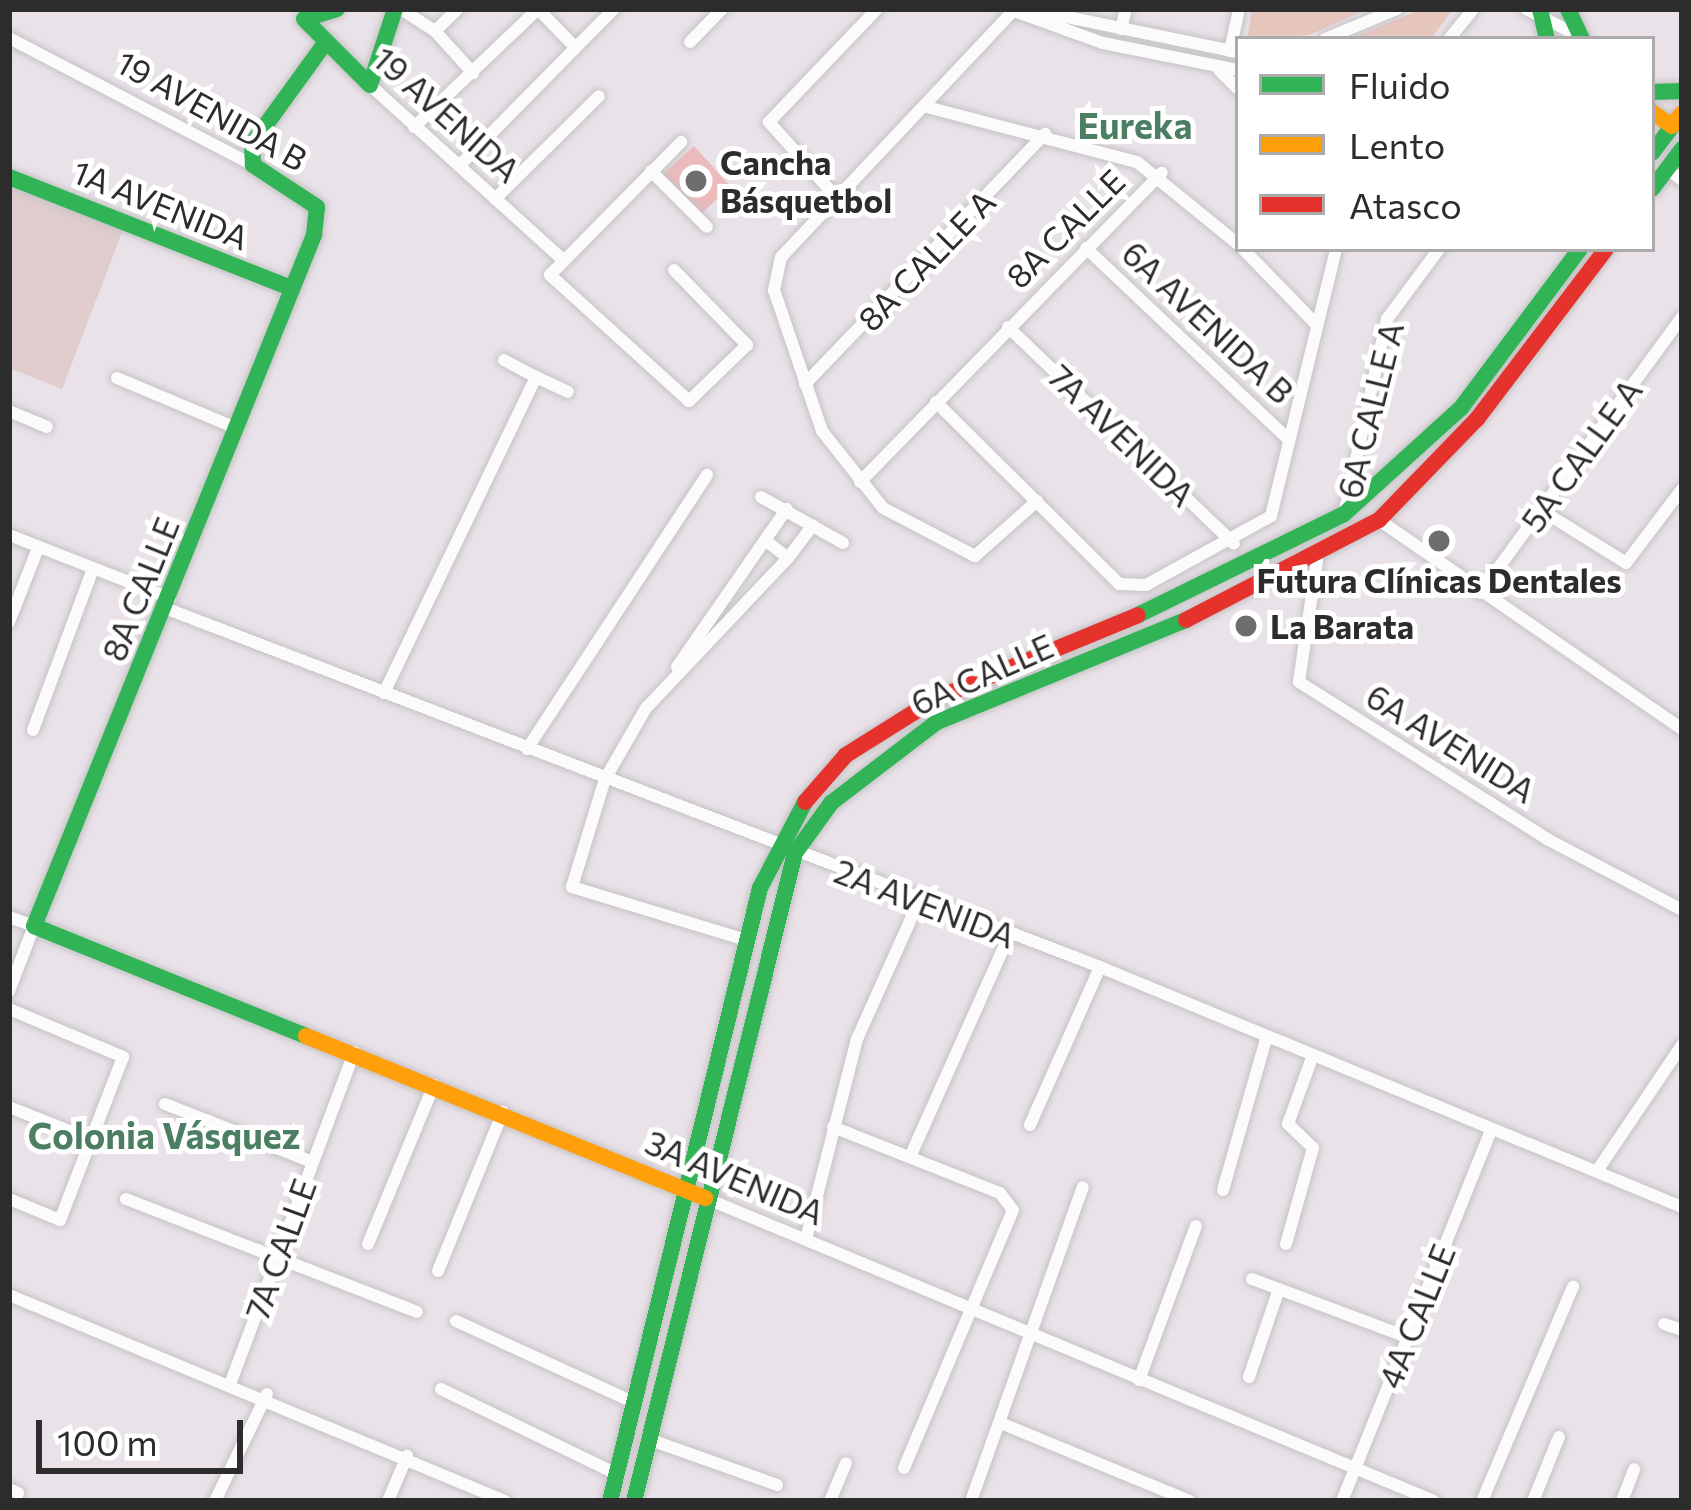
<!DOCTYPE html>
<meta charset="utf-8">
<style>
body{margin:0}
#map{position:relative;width:1691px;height:1510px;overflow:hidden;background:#eae2e9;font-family:Commissioner,sans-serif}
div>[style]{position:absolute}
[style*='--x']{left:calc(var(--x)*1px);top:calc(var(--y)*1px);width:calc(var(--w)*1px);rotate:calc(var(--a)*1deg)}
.green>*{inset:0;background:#e7c6be}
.cemetery>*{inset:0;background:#e0cccc}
.pitch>*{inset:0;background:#ebbabb;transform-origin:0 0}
.roads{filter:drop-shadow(0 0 3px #c4c3c5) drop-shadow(0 0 3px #c4c3c5)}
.street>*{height:12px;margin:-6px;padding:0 6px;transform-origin:6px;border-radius:6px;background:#fcfbfc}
.fast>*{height:16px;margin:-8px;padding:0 8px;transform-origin:8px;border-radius:8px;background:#30b455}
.slow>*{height:16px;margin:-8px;padding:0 8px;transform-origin:8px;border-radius:8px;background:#ff9f0a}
.jam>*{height:16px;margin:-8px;padding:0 8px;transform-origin:8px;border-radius:8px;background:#e5322d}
.dots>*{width:33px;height:33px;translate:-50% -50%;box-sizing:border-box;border:6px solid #fff;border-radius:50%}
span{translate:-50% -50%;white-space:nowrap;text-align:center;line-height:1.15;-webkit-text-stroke:10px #fff;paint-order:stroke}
.street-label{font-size:33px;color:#2c2c2c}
.poi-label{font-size:33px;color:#2c2c2c;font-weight:700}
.left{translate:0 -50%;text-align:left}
.neighbourhood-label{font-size:36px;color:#4b7e62;font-weight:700}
.frame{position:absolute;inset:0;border:12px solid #2c2c2c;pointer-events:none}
.legend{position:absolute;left:1235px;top:36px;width:420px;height:216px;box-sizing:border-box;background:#fff;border:3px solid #ababab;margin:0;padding:15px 21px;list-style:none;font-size:36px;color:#2c2c2c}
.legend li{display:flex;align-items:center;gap:24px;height:60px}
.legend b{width:60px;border:3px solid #ababab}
.scale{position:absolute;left:36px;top:1420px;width:207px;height:54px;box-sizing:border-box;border:6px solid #2c2c2c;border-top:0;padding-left:15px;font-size:36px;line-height:42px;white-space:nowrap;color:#2c2c2c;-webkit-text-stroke:9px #fff;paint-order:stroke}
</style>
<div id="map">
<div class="green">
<div style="clip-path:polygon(1252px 9px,1368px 9px,1309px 35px,1247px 39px)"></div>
<div style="clip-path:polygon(1422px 9px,1453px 9px,1431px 39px,1349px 39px)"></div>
</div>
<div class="cemetery">
<div style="clip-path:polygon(9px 186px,123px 230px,62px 389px,9px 368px)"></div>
</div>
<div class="pitch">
<div style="left:694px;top:146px;width:55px;height:44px;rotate:48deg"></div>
</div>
<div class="roads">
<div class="street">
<div style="--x:401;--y:9;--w:40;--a:32.9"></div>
<div style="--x:435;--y:31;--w:32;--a:-44"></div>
<div style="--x:1009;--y:9;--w:100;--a:19.9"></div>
<div style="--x:1103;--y:43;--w:138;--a:11.3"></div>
<div style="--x:1015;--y:9;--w:341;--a:133.3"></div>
<div style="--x:781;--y:257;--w:34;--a:102"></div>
<div style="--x:774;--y:290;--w:149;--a:71.2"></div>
<div style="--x:822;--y:431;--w:98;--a:51.6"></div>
<div style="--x:883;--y:508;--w:104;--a:27.6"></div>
<div style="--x:975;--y:556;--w:83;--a:-41.6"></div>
<div style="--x:1028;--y:9;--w:214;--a:11.6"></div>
<div style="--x:1526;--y:9;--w:55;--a:27"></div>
<div style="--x:1121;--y:29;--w:21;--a:-76"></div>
<div style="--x:435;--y:31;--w:57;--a:47.9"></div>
<div style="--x:9;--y:38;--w:275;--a:27.5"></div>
<div style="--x:1325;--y:39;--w:78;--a:-22.6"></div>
<div style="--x:1449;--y:39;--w:38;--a:-51"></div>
<div style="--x:690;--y:42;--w:46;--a:-45.9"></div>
<div style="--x:1230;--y:51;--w:43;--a:-77.9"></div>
<div style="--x:1219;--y:70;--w:27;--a:45"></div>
<div style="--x:370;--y:85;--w:261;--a:42.2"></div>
<div style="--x:927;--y:107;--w:217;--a:14.7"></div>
<div style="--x:1137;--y:162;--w:130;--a:39.1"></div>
<div style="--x:414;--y:127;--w:171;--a:-43.6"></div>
<div style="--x:538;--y:9;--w:53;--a:45.8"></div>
<div style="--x:459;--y:166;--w:221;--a:-45.4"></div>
<div style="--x:1667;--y:169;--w:19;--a:36"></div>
<div style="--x:651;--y:171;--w:79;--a:45"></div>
<div style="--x:836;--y:197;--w:101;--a:-131.8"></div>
<div style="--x:769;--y:122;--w:156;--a:-46.3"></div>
<div style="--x:495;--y:199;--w:146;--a:-44.7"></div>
<div style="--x:1086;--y:248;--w:279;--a:43.4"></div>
<div style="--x:1243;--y:249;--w:105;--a:45.8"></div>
<div style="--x:674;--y:270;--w:105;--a:45.8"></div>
<div style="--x:747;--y:345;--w:81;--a:136"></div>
<div style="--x:689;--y:401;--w:188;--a:-137.8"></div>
<div style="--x:550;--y:275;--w:187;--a:-45.4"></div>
<div style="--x:1008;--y:327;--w:313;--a:43.8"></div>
<div style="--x:504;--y:360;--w:36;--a:28"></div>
<div style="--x:117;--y:378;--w:129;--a:22.8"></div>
<div style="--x:805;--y:384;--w:347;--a:-46.2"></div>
<div style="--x:936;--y:402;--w:258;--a:44.8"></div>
<div style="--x:1119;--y:584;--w:27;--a:2"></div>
<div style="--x:1146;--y:585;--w:143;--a:-28.9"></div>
<div style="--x:1271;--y:516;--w:275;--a:-76.3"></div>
<div style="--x:9;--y:411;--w:41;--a:22.8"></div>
<div style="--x:860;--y:482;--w:432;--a:-45.7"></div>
<div style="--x:761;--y:497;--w:94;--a:29.3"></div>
<div style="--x:1541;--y:510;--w:100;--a:31.9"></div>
<div style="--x:1626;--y:563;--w:93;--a:-52.9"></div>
<div style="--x:1344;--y:514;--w:200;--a:-77.6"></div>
<div style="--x:1387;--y:319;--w:87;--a:-53.4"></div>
<div style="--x:1379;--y:520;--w:368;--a:34.6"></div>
<div style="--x:9;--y:535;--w:173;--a:21.4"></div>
<div style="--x:765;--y:540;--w:38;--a:-55"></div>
<div style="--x:788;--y:558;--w:41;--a:-52.9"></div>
<div style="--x:1317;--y:561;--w:122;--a:98.5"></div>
<div style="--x:1299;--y:682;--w:294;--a:32.3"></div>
<div style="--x:1547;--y:839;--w:153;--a:27.7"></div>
<div style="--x:1480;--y:593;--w:342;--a:-53.8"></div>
<div style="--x:165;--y:608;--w:1002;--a:21"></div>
<div style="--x:1100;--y:967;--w:630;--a:22.41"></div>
<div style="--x:9;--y:622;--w:79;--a:-68.6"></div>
<div style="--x:677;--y:667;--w:155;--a:-55.3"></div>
<div style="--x:765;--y:540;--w:29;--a:38"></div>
<div style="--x:788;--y:558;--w:207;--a:133.4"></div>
<div style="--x:646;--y:708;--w:82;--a:120"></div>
<div style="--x:605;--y:779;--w:113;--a:107"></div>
<div style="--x:572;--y:887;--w:182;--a:16.9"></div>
<div style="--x:384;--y:693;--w:351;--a:-64.3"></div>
<div style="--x:536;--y:377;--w:35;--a:25"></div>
<div style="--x:33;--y:730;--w:172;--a:-69.6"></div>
<div style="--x:527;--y:749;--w:328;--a:-56.7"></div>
<div style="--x:9;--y:917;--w:27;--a:20"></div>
<div style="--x:34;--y:926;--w:70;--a:111"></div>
<div style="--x:9;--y:1009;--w:124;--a:22.8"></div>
<div style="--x:123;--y:1057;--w:175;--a:111.1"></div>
<div style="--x:60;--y:1220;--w:55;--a:-157.6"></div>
<div style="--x:165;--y:1104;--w:158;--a:21.5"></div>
<div style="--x:9;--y:1107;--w:89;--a:21.7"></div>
<div style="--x:1030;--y:1125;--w:173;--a:-66.1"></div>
<div style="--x:833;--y:1127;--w:180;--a:21.6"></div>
<div style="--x:1000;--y:1193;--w:21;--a:53"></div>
<div style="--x:1013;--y:1210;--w:280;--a:112.9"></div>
<div style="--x:910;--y:1157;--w:242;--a:-65.9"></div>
<div style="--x:1597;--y:1171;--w:152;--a:-56"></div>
<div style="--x:1223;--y:1190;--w:160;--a:-74.1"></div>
<div style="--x:705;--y:1198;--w:789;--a:22.57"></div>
<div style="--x:126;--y:1199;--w:312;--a:21.2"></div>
<div style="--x:806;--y:1239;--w:206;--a:-75.7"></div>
<div style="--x:857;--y:1039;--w:151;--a:-65.8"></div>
<div style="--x:368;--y:1244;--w:172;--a:-67.5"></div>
<div style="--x:1286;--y:1244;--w:100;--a:-74.3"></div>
<div style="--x:1313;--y:1148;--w:35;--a:-136"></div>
<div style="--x:1288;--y:1124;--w:73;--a:-70.1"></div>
<div style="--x:438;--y:1271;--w:172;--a:-67.8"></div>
<div style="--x:1252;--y:1279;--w:165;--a:20.5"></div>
<div style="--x:9;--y:1295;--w:537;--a:22.55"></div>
<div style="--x:456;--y:1321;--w:197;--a:24.6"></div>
<div style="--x:1664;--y:1324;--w:19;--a:18"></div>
<div style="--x:1249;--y:1377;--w:93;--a:-71.2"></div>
<div style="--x:232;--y:1379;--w:349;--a:-69.5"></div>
<div style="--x:1139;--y:1380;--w:164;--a:-69.7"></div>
<div style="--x:441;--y:1389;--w:195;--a:25.8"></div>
<div style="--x:1003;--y:1424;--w:202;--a:22.4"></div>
<div style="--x:648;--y:1439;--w:137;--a:19.6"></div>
<div style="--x:9;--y:1489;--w:10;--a:24"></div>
<div style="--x:215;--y:1501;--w:119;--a:-64.1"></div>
<div style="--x:388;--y:1501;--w:49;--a:-67.1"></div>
<div style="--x:830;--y:1501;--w:41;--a:-67.2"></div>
<div style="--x:971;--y:1501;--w:333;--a:-70.4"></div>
<div style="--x:1342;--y:1501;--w:398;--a:-68.1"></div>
<div style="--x:1482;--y:1501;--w:233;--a:-67"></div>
<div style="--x:1533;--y:1501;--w:69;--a:-67.9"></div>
<div style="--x:1622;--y:1501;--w:34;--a:-69"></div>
</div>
<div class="fast">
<div style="--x:337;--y:9;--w:34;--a:163"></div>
<div style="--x:304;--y:19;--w:93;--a:45"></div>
<div style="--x:370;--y:85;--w:80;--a:-71.8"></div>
<div style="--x:1540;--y:9;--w:31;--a:77"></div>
<div style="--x:1568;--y:9;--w:33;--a:65"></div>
<div style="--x:1652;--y:92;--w:30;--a:-2"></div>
<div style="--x:1652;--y:153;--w:34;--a:-53"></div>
<div style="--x:9;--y:177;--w:303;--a:21.5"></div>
<div style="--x:1652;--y:189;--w:50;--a:-53.1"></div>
<div style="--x:1138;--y:615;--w:229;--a:-26.1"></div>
<div style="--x:1344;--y:514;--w:158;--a:-42.2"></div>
<div style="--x:1461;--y:408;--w:199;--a:-53.2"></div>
<div style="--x:306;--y:1036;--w:293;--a:-158"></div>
<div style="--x:34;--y:926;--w:746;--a:-67.94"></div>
<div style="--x:314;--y:235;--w:28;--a:-84"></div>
<div style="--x:317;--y:207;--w:77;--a:-146.7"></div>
<div style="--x:253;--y:165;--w:21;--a:-93"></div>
<div style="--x:252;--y:144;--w:125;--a:-54.1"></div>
<div style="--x:610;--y:1501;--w:631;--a:-76.25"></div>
<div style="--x:760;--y:888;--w:97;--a:-62.4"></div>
<div style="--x:634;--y:1501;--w:668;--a:-76.05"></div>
<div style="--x:795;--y:853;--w:62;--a:-54.2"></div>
<div style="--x:831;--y:803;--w:133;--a:-37.4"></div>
<div style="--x:937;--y:722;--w:269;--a:-22.3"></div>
</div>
<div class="slow">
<div style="--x:1652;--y:112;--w:24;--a:35"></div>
<div style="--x:1672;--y:126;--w:16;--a:-52"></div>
<div style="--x:306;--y:1036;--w:431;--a:22.1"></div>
</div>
<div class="jam">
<div style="--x:1186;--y:620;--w:217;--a:-27.4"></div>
<div style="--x:1379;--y:520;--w:141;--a:-45.9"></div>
<div style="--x:1477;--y:419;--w:213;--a:-52.8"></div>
<div style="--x:805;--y:802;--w:62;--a:-48.9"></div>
<div style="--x:846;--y:755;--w:107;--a:-32.1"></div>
<div style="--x:937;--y:698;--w:217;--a:-22.4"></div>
</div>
</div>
<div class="dots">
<div style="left:696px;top:181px;background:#6e6c6e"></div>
<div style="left:1439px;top:541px;background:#6e6c6e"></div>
<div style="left:1246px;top:626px;background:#6e6c6e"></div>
</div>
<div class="street-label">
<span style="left:212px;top:110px;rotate:29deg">19 AVENIDA B</span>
<span style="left:447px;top:114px;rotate:42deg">19 AVENIDA</span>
<span style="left:161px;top:204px;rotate:22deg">1A AVENIDA</span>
<span style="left:1065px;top:228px;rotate:-45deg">8A CALLE</span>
<span style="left:926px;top:260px;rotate:-46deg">8A CALLE A</span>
<span style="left:1208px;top:322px;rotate:43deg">6A AVENIDA B</span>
<span style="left:1370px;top:410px;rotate:-76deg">6A CALLE A</span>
<span style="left:1122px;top:435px;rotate:44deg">7A AVENIDA</span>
<span style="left:1581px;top:455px;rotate:-54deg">5A CALLE A</span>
<span style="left:140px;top:589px;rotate:-68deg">8A CALLE</span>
<span style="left:982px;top:674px;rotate:-24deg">6A CALLE</span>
<span style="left:1451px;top:743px;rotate:32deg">6A AVENIDA</span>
<span style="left:925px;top:903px;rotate:21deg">2A AVENIDA</span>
<span style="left:735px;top:1177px;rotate:23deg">3A AVENIDA</span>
<span style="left:280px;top:1249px;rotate:-70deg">7A CALLE</span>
<span style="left:1416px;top:1316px;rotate:-68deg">4A CALLE</span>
</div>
<div class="poi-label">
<span class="left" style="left:720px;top:181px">Cancha<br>Básquetbol</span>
<span style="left:1439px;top:580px">Futura Clínicas Dentales</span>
<span class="left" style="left:1270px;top:626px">La Barata</span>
</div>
<div class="neighbourhood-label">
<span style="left:1135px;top:125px">Eureka</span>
<span style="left:164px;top:1135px">Colonia Vásquez</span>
</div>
<div class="frame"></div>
<ul class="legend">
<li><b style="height:15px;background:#30b455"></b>Fluido</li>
<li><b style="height:15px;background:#ff9f0a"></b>Lento</li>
<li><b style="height:15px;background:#e5322d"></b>Atasco</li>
</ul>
<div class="scale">100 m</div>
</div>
